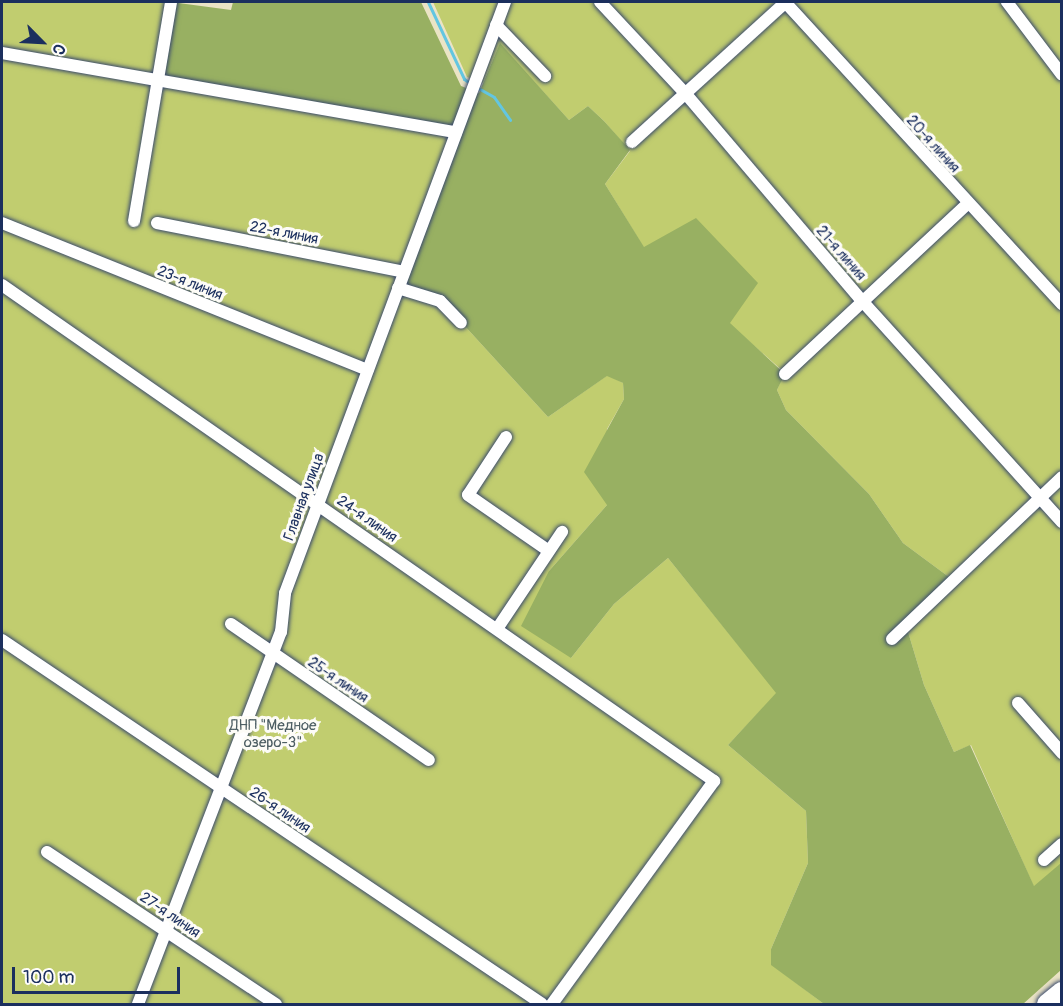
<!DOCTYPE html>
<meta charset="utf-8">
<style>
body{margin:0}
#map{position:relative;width:1063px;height:1006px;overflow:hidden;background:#ebe4c5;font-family:Pangolin,sans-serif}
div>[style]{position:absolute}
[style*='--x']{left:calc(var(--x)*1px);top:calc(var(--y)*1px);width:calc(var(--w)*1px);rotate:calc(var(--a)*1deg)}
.green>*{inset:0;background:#c1cd6f}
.forest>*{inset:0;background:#98b062}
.stream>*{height:3px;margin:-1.5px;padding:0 1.5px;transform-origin:1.5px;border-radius:1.5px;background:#63c6e1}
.roads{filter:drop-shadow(0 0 2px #3a4a6d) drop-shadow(0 0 2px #3a4a6d)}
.street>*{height:12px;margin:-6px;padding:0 6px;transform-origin:6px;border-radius:6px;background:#fff}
.primary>*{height:20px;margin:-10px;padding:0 10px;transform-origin:10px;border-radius:10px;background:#fff}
span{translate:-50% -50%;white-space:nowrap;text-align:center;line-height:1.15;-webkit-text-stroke:6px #fdfcf7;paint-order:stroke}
.street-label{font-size:15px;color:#1b2f5e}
.park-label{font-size:15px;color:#4d5e63}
.frame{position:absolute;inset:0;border:3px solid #1b2f5e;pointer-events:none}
.north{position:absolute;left:12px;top:12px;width:60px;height:60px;-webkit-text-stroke:4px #fdfcf7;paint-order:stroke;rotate:114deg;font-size:16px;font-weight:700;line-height:24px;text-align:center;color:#1b2f5e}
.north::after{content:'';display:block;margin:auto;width:21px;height:27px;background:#1b2f5e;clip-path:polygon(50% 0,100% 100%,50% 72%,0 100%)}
.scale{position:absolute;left:12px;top:967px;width:168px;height:27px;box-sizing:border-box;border:3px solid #1b2f5e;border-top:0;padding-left:8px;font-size:18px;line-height:21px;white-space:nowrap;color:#1b2f5e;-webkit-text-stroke:4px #fdfcf7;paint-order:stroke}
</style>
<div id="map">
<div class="green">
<div style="clip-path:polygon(2px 2px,171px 2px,456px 132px,452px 312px,548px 417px,608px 375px,623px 383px,624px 399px,607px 429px,607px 505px,549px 571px,571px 658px,614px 604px,668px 558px,777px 693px,728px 745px,806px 811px,808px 863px,771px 949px,771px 964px,824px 1004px,2px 1004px)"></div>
<div style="clip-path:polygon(433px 2px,1061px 2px,1062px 863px,1034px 887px,971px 745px,954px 752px,924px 685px,906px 625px,953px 580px,903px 543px,869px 494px,786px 410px,777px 390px,785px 373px,644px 248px,605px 184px,630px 151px,604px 121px,588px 106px,569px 120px,500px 44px,483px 83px,467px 77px)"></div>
</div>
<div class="forest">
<div style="clip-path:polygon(171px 2px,231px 10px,233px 2px,421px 2px,461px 86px,479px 93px,500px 43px,569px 120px,588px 106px,604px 121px,630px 150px,605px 184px,644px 247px,696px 218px,758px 283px,730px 323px,785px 374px,777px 390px,786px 410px,869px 494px,903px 543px,953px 580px,906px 625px,924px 685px,954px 752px,970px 745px,1034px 886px,1061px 863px,1061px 970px,1023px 1004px,824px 1004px,771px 965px,771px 949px,808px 863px,806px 811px,728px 745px,776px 693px,668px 558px,614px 604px,571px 658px,521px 626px,549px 571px,607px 505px,584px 472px,624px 399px,623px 383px,607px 376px,548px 417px,452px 312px,399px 286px,456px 132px,157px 79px)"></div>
</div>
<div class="stream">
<div style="--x:428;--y:2;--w:85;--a:64.9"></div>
<div style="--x:464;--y:79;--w:7;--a:34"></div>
<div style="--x:478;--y:88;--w:18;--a:29"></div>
<div style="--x:494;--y:97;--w:28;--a:55"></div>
</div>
<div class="roads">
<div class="street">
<div style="--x:600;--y:2;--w:125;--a:47"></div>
<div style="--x:685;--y:93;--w:276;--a:49.6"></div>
<div style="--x:864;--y:303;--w:295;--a:47.9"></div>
<div style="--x:785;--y:2;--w:410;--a:47.5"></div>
<div style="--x:1007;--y:2;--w:91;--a:53"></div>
<div style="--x:496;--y:25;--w:71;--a:46.1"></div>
<div style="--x:2;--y:53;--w:461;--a:9.9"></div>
<div style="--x:632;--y:142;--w:208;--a:-42.3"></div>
<div style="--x:134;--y:221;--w:222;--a:-80.4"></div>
<div style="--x:2;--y:223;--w:394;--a:21.9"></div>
<div style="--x:157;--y:223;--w:252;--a:11.2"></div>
<div style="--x:2;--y:285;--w:868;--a:34.86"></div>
<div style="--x:714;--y:781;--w:276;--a:126"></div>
<div style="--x:398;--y:288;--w:44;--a:17.2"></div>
<div style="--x:440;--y:301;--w:30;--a:46"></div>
<div style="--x:785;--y:374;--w:249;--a:-43"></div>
<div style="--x:506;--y:437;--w:69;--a:123.2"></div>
<div style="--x:468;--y:495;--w:98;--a:34.7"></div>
<div style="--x:231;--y:624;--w:240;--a:34.5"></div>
<div style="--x:497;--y:629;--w:117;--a:-56.2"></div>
<div style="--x:892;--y:639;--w:235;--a:-43.6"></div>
<div style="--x:2;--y:640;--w:651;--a:33.98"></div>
<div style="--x:1018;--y:703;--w:67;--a:48.7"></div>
<div style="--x:47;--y:852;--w:275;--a:33.6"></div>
<div style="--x:1044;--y:860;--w:24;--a:-42"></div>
<div style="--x:138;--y:1004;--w:399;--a:-69"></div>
<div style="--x:281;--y:632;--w:39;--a:-84"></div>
<div style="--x:285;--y:593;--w:631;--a:-69.58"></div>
</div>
<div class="primary">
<div style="--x:1047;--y:1004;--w:19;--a:-39"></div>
</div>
</div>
<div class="street-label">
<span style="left:933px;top:144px;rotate:48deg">20-я линия</span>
<span style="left:284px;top:233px;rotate:11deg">22-я линия</span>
<span style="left:841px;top:253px;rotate:49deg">21-я линия</span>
<span style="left:190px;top:283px;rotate:22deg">23-я линия</span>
<span style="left:304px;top:497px;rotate:-70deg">Главная улица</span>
<span style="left:367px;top:519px;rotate:35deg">24-я линия</span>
<span style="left:338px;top:680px;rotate:34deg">25-я линия</span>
<span style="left:280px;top:810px;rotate:34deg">26-я линия</span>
<span style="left:170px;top:915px;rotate:34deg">27-я линия</span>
</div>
<div class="park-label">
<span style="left:273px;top:734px">ДНП "Медное<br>озеро-3"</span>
</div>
<div class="frame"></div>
<div class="north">С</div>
<div class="scale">100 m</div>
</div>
